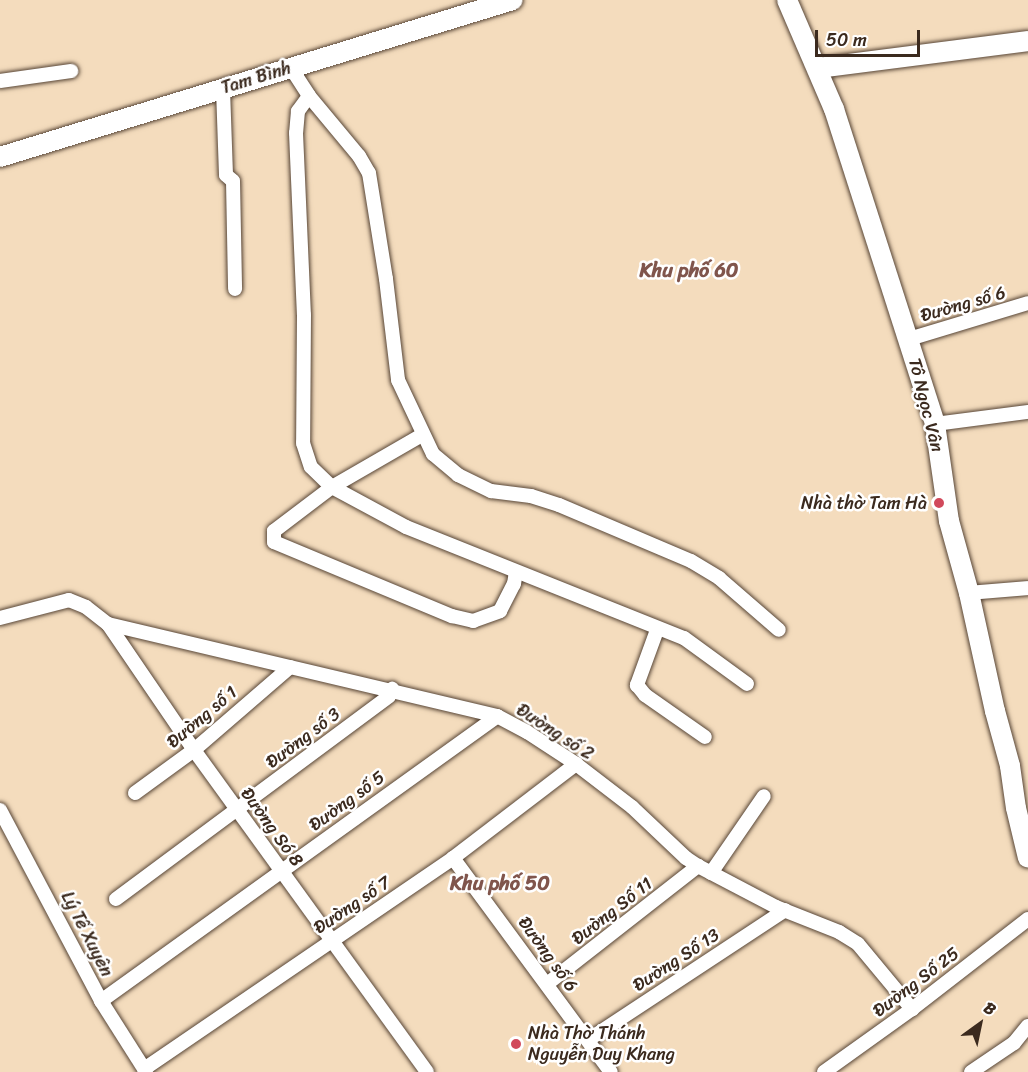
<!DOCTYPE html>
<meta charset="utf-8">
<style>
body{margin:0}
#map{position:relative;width:1028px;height:1072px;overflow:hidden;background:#f4dcbd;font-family:Sriracha,sans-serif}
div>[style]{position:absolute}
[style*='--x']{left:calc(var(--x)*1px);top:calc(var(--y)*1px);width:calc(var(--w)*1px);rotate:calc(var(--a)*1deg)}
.roads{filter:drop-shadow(0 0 2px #574536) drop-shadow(0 0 2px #574536)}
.street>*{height:14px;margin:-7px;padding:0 7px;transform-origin:7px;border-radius:7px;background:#fff}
.secondary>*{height:20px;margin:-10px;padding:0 10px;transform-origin:10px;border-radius:10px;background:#fff}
.dots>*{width:16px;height:16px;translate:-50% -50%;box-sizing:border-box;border:3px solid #fff;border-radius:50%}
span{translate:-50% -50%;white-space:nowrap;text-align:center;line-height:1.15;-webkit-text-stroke:5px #fff;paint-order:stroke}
.street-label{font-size:18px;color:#3b2a1e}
.poi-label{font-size:18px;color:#3b2a1e}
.right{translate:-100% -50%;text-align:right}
.left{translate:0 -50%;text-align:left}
.neighbourhood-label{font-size:20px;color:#80554c;font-weight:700}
.north{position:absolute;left:950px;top:994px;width:60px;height:60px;-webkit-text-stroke:4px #fff;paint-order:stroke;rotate:33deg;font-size:16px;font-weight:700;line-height:24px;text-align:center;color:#3b2a1e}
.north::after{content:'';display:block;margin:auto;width:21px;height:27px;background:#3b2a1e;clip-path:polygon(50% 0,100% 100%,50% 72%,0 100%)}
.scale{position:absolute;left:815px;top:30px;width:105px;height:27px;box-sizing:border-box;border:3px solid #3b2a1e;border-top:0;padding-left:8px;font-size:18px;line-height:21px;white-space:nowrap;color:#3b2a1e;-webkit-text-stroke:4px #fff;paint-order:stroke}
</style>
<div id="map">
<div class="roads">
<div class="street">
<div style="--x:291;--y:68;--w:33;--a:57"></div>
<div style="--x:309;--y:96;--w:19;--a:126"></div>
<div style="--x:298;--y:111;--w:22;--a:95"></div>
<div style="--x:296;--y:133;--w:182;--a:87.5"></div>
<div style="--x:304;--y:315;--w:128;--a:90.4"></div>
<div style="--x:303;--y:443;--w:25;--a:72"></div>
<div style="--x:311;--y:467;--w:29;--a:44"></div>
<div style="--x:332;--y:487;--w:84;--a:28.4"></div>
<div style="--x:406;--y:527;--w:299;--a:21.8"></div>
<div style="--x:684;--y:638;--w:78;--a:36.1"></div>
<div style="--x:0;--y:81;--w:72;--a:-8"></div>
<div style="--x:223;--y:89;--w:86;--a:88"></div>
<div style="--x:226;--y:175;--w:9;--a:41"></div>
<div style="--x:233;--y:181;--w:108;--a:88.9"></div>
<div style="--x:309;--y:96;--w:78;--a:50.2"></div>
<div style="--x:359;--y:156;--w:20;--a:60"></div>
<div style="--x:369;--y:173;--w:107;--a:80.9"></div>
<div style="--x:386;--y:279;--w:102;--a:83.2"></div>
<div style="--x:398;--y:380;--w:82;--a:64.7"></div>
<div style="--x:433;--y:454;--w:33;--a:40"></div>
<div style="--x:458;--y:475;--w:37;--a:26"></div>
<div style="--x:491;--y:491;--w:40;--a:7.1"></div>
<div style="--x:531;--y:496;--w:29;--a:18"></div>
<div style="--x:559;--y:505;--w:143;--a:23"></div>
<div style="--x:691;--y:561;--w:33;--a:31"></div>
<div style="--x:719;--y:578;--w:79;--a:40.9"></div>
<div style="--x:909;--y:339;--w:124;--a:-16.8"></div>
<div style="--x:935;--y:424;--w:94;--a:-7.4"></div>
<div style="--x:422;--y:435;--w:104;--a:150"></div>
<div style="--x:332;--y:487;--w:73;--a:142.8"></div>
<div style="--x:274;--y:531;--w:11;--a:90"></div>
<div style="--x:274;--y:542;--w:193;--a:22.6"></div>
<div style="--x:452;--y:616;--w:22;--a:13"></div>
<div style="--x:473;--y:621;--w:29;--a:-20"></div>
<div style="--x:500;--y:611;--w:30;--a:-63"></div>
<div style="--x:514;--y:584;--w:12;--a:-81"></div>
<div style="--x:969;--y:593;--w:59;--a:-4.8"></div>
<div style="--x:0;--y:618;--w:71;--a:-14.6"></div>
<div style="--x:69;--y:600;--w:18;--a:22"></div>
<div style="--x:86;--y:607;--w:28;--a:38"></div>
<div style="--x:108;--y:624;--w:153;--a:55.7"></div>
<div style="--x:194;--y:750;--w:397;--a:54.1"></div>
<div style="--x:108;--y:624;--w:400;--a:13.3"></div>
<div style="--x:497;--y:716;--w:34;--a:28"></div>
<div style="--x:527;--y:732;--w:59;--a:33.1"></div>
<div style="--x:576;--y:764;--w:71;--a:37.5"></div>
<div style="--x:632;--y:807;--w:74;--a:43.4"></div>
<div style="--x:686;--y:858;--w:14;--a:34"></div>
<div style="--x:698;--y:866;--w:88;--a:27.7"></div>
<div style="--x:776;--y:907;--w:68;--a:21.6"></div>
<div style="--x:839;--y:932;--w:22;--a:32"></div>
<div style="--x:858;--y:944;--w:85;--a:50.3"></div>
<div style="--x:657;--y:630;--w:59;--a:110"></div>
<div style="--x:637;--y:685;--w:13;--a:51"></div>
<div style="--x:645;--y:695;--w:73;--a:35"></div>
<div style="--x:135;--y:793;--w:73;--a:-36.1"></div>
<div style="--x:194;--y:750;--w:127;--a:-40.8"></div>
<div style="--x:0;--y:810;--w:216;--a:62.1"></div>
<div style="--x:101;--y:1001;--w:84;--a:57.6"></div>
<div style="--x:453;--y:858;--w:266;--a:53.6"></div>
<div style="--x:711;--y:873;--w:93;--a:-55.5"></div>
<div style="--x:116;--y:899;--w:340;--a:-36.6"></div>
<div style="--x:389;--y:696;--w:8;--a:-67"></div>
<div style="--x:547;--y:984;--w:192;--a:-38"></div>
<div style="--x:101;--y:1001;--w:488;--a:-35.7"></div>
<div style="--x:588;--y:1040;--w:236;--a:-33.4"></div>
<div style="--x:144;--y:1069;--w:374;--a:-34.3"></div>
<div style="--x:453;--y:858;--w:155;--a:-37.4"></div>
<div style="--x:824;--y:1072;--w:108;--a:-35.6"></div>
<div style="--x:912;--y:1009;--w:147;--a:-37.8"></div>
<div style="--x:971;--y:1072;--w:52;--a:-34"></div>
<div style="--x:1014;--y:1043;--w:22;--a:-51"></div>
</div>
<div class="secondary">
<div style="--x:787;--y:0;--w:119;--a:66.7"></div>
<div style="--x:834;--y:109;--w:331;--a:72.2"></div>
<div style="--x:935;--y:424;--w:98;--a:81.8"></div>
<div style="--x:949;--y:521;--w:75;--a:74.5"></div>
<div style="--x:969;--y:593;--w:121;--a:77.6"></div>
<div style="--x:995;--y:711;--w:57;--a:74.7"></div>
<div style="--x:1010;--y:766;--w:42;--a:81.9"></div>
<div style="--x:1016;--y:808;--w:51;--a:76.5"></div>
<div style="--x:818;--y:68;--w:212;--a:-7.3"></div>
<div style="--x:0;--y:157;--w:536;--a:-17.02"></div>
</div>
</div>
<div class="dots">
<div style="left:939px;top:503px;background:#d1495b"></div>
<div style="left:516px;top:1044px;background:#d1495b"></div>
</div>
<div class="street-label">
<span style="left:256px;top:78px;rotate:-17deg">Tam Bình</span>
<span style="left:963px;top:304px;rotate:-16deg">Đường số 6</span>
<span style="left:926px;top:405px;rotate:76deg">Tô Ngọc Vân</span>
<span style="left:202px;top:717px;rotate:-40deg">Đường số 1</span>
<span style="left:555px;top:732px;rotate:33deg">Đường số 2</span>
<span style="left:303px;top:738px;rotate:-37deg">Đường số 3</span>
<span style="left:347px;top:801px;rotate:-36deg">Đường số 5</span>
<span style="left:272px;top:827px;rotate:54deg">Đường Só 8</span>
<span style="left:352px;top:905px;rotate:-34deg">Đường số 7</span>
<span style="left:612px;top:911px;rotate:-38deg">Đường Số 11</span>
<span style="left:87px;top:934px;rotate:63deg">Lý Tế Xuyên</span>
<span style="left:548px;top:954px;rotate:54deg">Đường số 6</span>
<span style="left:676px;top:960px;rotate:-33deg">Đường Số 13</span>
<span style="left:916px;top:982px;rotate:-37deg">Đường Số 25</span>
</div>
<div class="poi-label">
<span class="right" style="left:927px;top:503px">Nhà thờ Tam Hà</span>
<span class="left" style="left:528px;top:1044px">Nhà Thờ Thánh<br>Nguyễn Duy Khang</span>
</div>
<div class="neighbourhood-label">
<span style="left:689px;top:270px">Khu phố 60</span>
<span style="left:500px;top:883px">Khu phố 50</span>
</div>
<div class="north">B</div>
<div class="scale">50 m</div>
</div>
